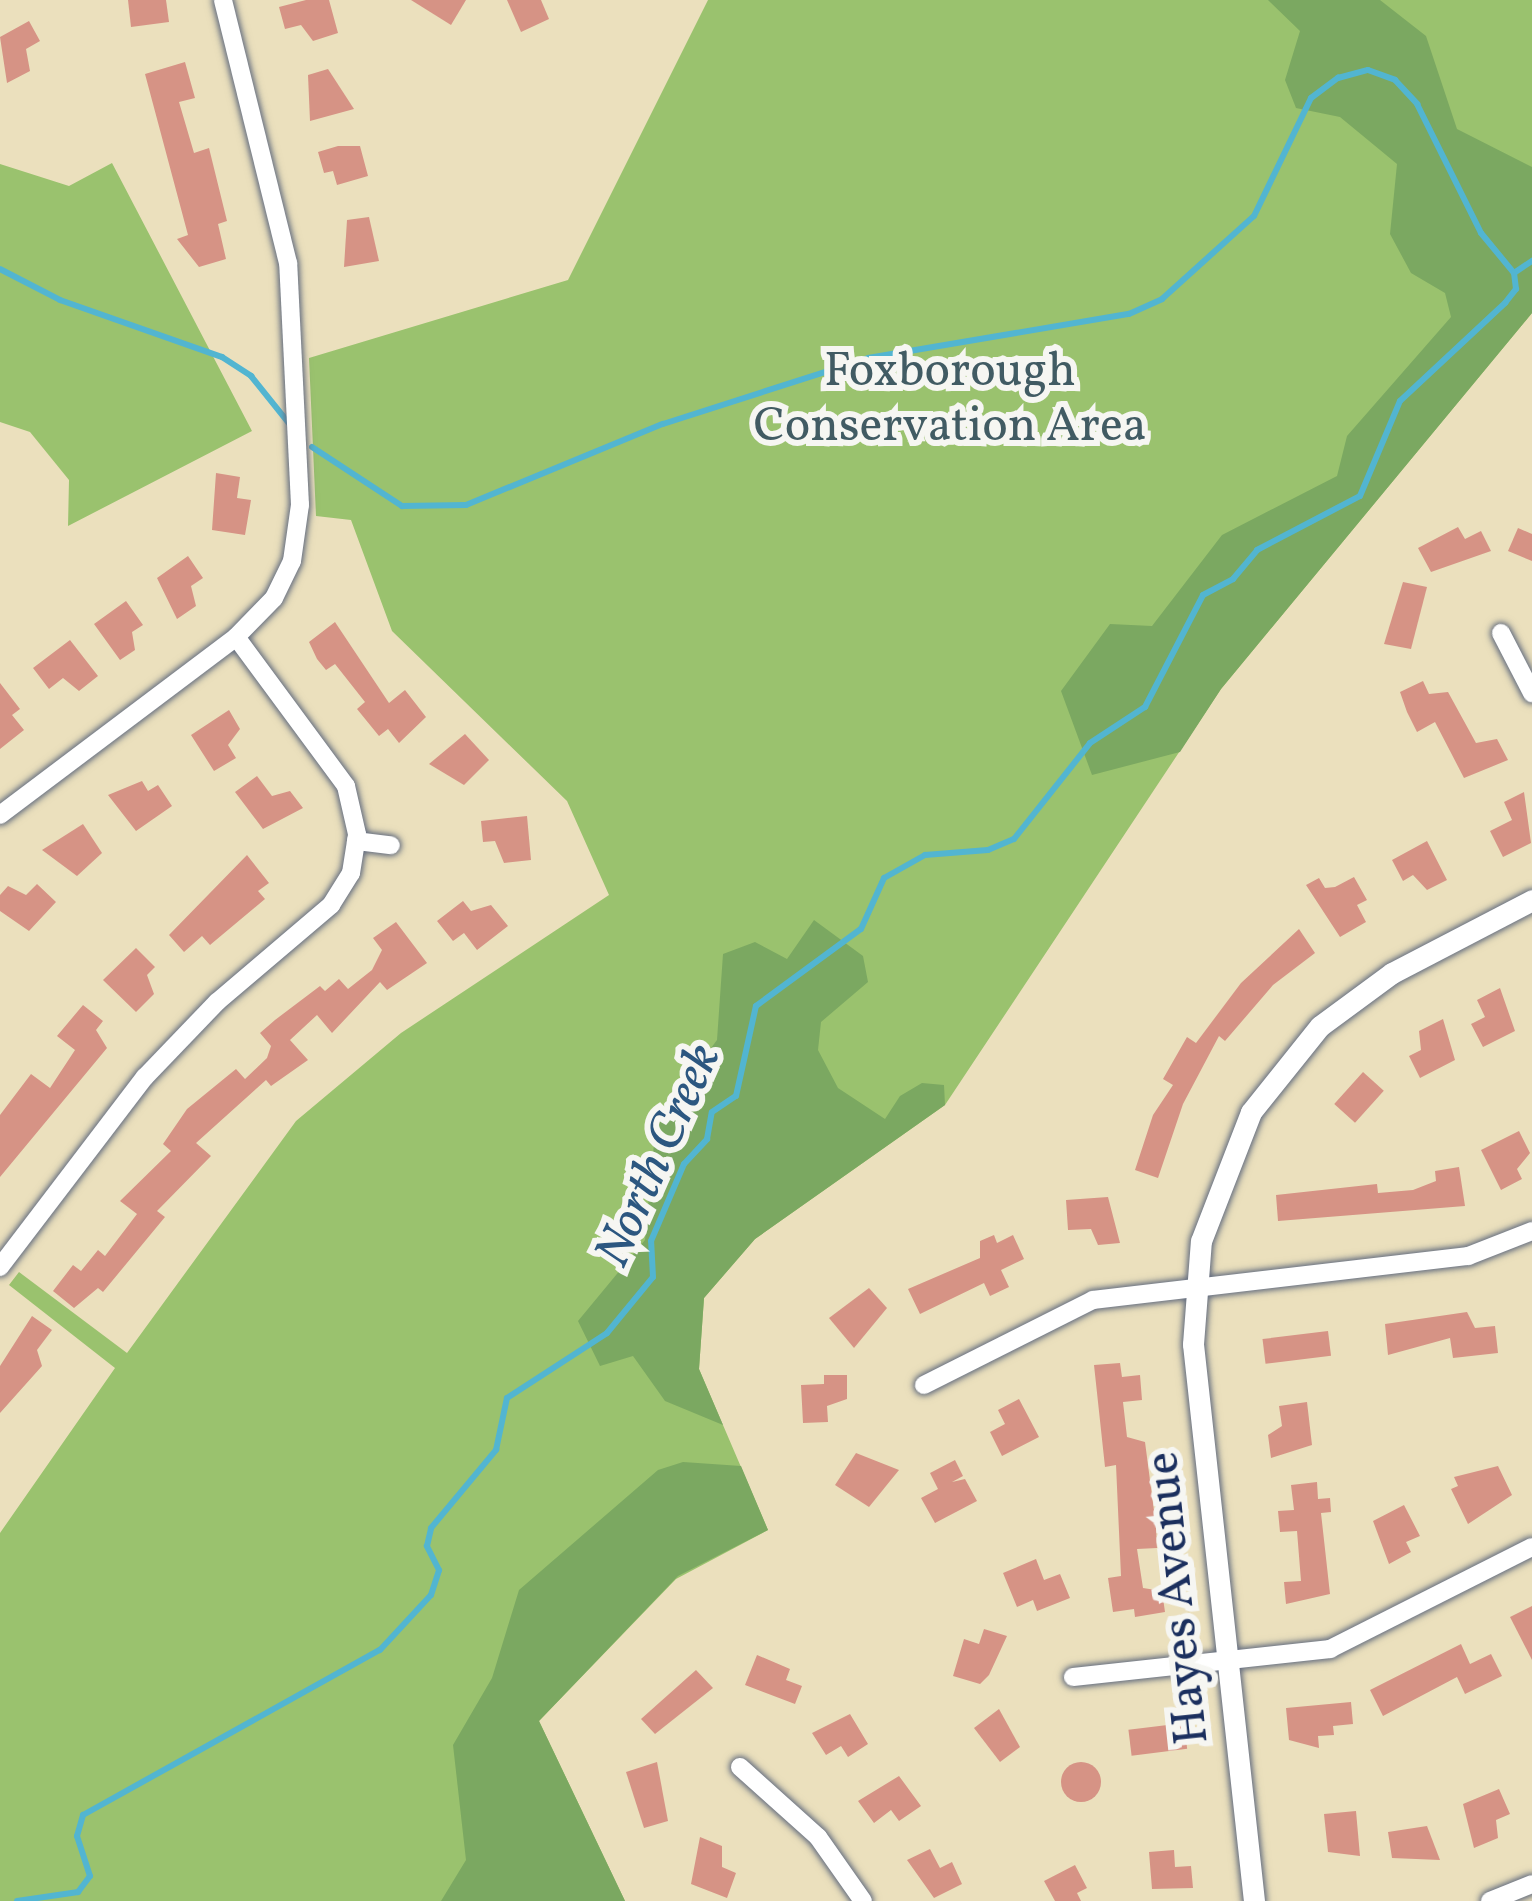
<!DOCTYPE html>
<style>
body{margin:0}
#map{position:relative;width:1532px;height:1901px;overflow:hidden;background:#ebe0bd;font-family:Vollkorn,serif}
div>[style]{position:absolute}
[style*='--x']{left:calc(var(--x)*1px);top:calc(var(--y)*1px);width:calc(var(--w)*1px);rotate:calc(var(--a)*1deg)}
.green>*{inset:0;background:#9ac26e}
.forest>*{inset:0;background:#7ba861}
.stream>*{height:6px;margin:-3px;padding:0 3px;transform-origin:3px;border-radius:3px;background:#52b5d1}
.building>*{inset:0;background:#d69385;transform-origin:0 0}
.round{border-radius:50%}
.roads{filter:drop-shadow(0 0 3px #646d7f) drop-shadow(0 0 3px #646d7f)}
.minor>*{height:18px;margin:-9px;padding:0 9px;transform-origin:9px;border-radius:9px;background:#fff}
.tertiary>*{height:21px;margin:-10.5px;padding:0 10.5px;transform-origin:10.5px;border-radius:10.5px;background:#fff}
span{translate:-50% -50%;white-space:nowrap;text-align:center;line-height:1.15;-webkit-text-stroke:12px #f6f6f2;paint-order:stroke}
.park-label{font-size:48px;color:#415b63}
.street-label{font-size:48px;color:#1b2f5e}
.water-label{font-size:51px;color:#2c5780;font-style:italic}
</style>
<div id="map">
<div class="green">
<div style="clip-path:polygon(708px 0,1532px 0,1532px 313px,1221px 689px,945px 1105px,755px 1239px,704px 1298px,699px 1369px,768px 1530px,676px 1579px,539px 1721px,625px 1901px,0 1901px,0 1533px,115px 1368px,9px 1285px,19px 1272px,127px 1353px,296px 1121px,401px 1033px,609px 895px,567px 801px,392px 631px,351px 520px,316px 516px,309px 358px,568px 280px)"></div>
<div style="clip-path:polygon(112px 163px,252px 431px,68px 526px,69px 480px,30px 432px,0 422px,0 164px,69px 186px)"></div>
</div>
<div class="forest">
<div style="clip-path:polygon(1268px 0,1380px 0,1426px 36px,1457px 129px,1532px 167px,1532px 313px,1221px 689px,1180px 752px,1092px 775px,1061px 691px,1110px 624px,1152px 626px,1222px 535px,1337px 476px,1347px 436px,1451px 317px,1445px 293px,1411px 273px,1390px 234px,1397px 164px,1340px 117px,1296px 108px,1285px 80px,1300px 31px)"></div>
<div style="clip-path:polygon(814px 920px,863px 956px,868px 982px,821px 1022px,818px 1050px,838px 1088px,885px 1119px,900px 1096px,922px 1083px,944px 1085px,945px 1105px,755px 1239px,704px 1298px,699px 1369px,723px 1425px,665px 1401px,633px 1356px,600px 1366px,578px 1321px,645px 1240px,656px 1122px,717px 1040px,723px 954px,755px 942px,787px 959px)"></div>
<div style="clip-path:polygon(683px 1462px,741px 1466px,768px 1530px,678px 1576px,539px 1721px,625px 1901px,441px 1901px,466px 1860px,453px 1745px,492px 1678px,519px 1590px,658px 1470px)"></div>
</div>
<div class="stream">
<div style="--x:0;--y:269;--w:68;--a:27.3"></div>
<div style="--x:60;--y:300;--w:172;--a:19.4"></div>
<div style="--x:222;--y:357;--w:35;--a:33"></div>
<div style="--x:251;--y:376;--w:64;--a:51.3"></div>
<div style="--x:1514;--y:273;--w:22;--a:-34"></div>
<div style="--x:312;--y:447;--w:108;--a:33.2"></div>
<div style="--x:402;--y:506;--w:64;--a:-0.9"></div>
<div style="--x:466;--y:505;--w:213;--a:-22.4"></div>
<div style="--x:663;--y:424;--w:215;--a:-17.8"></div>
<div style="--x:868;--y:358;--w:265;--a:-9.6"></div>
<div style="--x:1129;--y:314;--w:36;--a:-24"></div>
<div style="--x:1162;--y:299;--w:124;--a:-42.1"></div>
<div style="--x:1254;--y:216;--w:131;--a:-64.2"></div>
<div style="--x:1311;--y:98;--w:34;--a:-37"></div>
<div style="--x:1338;--y:78;--w:31;--a:-15"></div>
<div style="--x:1368;--y:70;--w:29;--a:20"></div>
<div style="--x:1395;--y:80;--w:33;--a:47"></div>
<div style="--x:1417;--y:104;--w:144;--a:63.6"></div>
<div style="--x:1481;--y:233;--w:52;--a:50.5"></div>
<div style="--x:17;--y:1901;--w:62;--a:-8.4"></div>
<div style="--x:78;--y:1892;--w:20;--a:-53"></div>
<div style="--x:90;--y:1876;--w:42;--a:-108"></div>
<div style="--x:77;--y:1836;--w:22;--a:-74"></div>
<div style="--x:83;--y:1815;--w:340;--a:-29.1"></div>
<div style="--x:380;--y:1650;--w:75;--a:-47.2"></div>
<div style="--x:431;--y:1595;--w:26;--a:-72"></div>
<div style="--x:439;--y:1570;--w:27;--a:-117"></div>
<div style="--x:427;--y:1546;--w:18;--a:-77"></div>
<div style="--x:431;--y:1528;--w:102;--a:-50.2"></div>
<div style="--x:496;--y:1450;--w:53;--a:-78.1"></div>
<div style="--x:507;--y:1398;--w:119;--a:-33"></div>
<div style="--x:607;--y:1333;--w:72;--a:-50.6"></div>
<div style="--x:653;--y:1277;--w:36;--a:-93"></div>
<div style="--x:651;--y:1241;--w:84;--a:-66.8"></div>
<div style="--x:684;--y:1164;--w:34;--a:-47"></div>
<div style="--x:707;--y:1139;--w:27;--a:-80"></div>
<div style="--x:712;--y:1112;--w:29;--a:-34"></div>
<div style="--x:736;--y:1096;--w:92;--a:-77.5"></div>
<div style="--x:756;--y:1006;--w:130;--a:-36.3"></div>
<div style="--x:861;--y:929;--w:56;--a:-65.7"></div>
<div style="--x:884;--y:878;--w:47;--a:-29.3"></div>
<div style="--x:925;--y:855;--w:63;--a:-4.5"></div>
<div style="--x:988;--y:850;--w:28;--a:-23"></div>
<div style="--x:1014;--y:839;--w:122;--a:-51.6"></div>
<div style="--x:1090;--y:743;--w:66;--a:-33.2"></div>
<div style="--x:1145;--y:707;--w:126;--a:-62.6"></div>
<div style="--x:1203;--y:595;--w:34;--a:-28"></div>
<div style="--x:1233;--y:579;--w:38;--a:-50"></div>
<div style="--x:1257;--y:550;--w:116;--a:-27.7"></div>
<div style="--x:1360;--y:496;--w:103;--a:-67.2"></div>
<div style="--x:1400;--y:401;--w:144;--a:-43"></div>
<div style="--x:1505;--y:303;--w:18;--a:-52"></div>
<div style="--x:1516;--y:289;--w:16;--a:-97"></div>
</div>
<div class="building">
<div style="clip-path:polygon(128px 0,166px 0,169px 22px,131px 27px)"></div>
<div style="clip-path:polygon(306px 0,329px 0,338px 33px,313px 41px,301px 25px,285px 29px,279px 7px)"></div>
<div style="clip-path:polygon(411px 0,466px 0,451px 25px)"></div>
<div style="clip-path:polygon(507px 0,541px 0,549px 19px,521px 32px)"></div>
<div style="clip-path:polygon(29px 21px,40px 41px,26px 49px,30px 71px,7px 83px,0 37px)"></div>
<div style="clip-path:polygon(185px 62px,195px 98px,179px 102px,194px 153px,209px 148px,227px 221px,218px 224px,226px 259px,199px 267px,177px 239px,188px 235px,145px 74px)"></div>
<div style="clip-path:polygon(328px 69px,354px 109px,310px 121px,308px 75px)"></div>
<div style="clip-path:polygon(338px 146px,360px 146px,368px 176px,337px 185px,333px 171px,324px 173px,318px 152px)"></div>
<div style="clip-path:polygon(369px 217px,379px 261px,344px 267px,347px 220px)"></div>
<div style="clip-path:polygon(216px 473px,240px 477px,237px 498px,251px 500px,245px 535px,212px 530px)"></div>
<div style="clip-path:polygon(1458px 527px,1465px 539px,1481px 531px,1491px 551px,1431px 572px,1418px 548px)"></div>
<div style="clip-path:polygon(1518px 528px,1532px 534px,1532px 561px,1508px 551px)"></div>
<div style="clip-path:polygon(188px 556px,203px 578px,191px 586px,196px 606px,177px 619px,157px 578px)"></div>
<div style="clip-path:polygon(1403px 582px,1427px 587px,1411px 649px,1384px 644px)"></div>
<div style="clip-path:polygon(126px 601px,143px 625px,132px 632px,135px 650px,120px 660px,94px 624px)"></div>
<div style="clip-path:polygon(335px 622px,389px 703px,405px 690px,426px 717px,399px 743px,388px 729px,379px 736px,357px 709px,365px 702px,335px 664px,326px 670px,317px 659px,309px 642px)"></div>
<div style="clip-path:polygon(70px 640px,98px 676px,79px 691px,63px 678px,49px 689px,33px 668px)"></div>
<div style="clip-path:polygon(1423px 681px,1429px 694px,1448px 692px,1476px 743px,1497px 739px,1508px 760px,1464px 778px,1435px 722px,1417px 732px,1407px 712px,1400px 692px)"></div>
<div style="clip-path:polygon(0 683px,20px 709px,12px 715px,24px 730px,0 749px)"></div>
<div style="clip-path:polygon(229px 710px,240px 729px,228px 745px,236px 758px,214px 771px,191px 735px)"></div>
<div style="clip-path:polygon(465px 734px,489px 760px,464px 785px,429px 764px)"></div>
<div style="clip-path:polygon(257px 776px,272px 796px,290px 791px,303px 808px,263px 829px,235px 792px)"></div>
<div style="clip-path:polygon(142px 781px,148px 791px,158px 785px,172px 806px,136px 831px,108px 795px)"></div>
<div style="clip-path:polygon(1524px 792px,1531px 843px,1503px 857px,1490px 831px,1512px 820px,1504px 802px)"></div>
<div style="clip-path:polygon(527px 816px,531px 860px,504px 863px,495px 841px,483px 842px,481px 821px)"></div>
<div style="clip-path:polygon(83px 824px,102px 853px,77px 876px,42px 850px)"></div>
<div style="clip-path:polygon(1427px 841px,1447px 880px,1427px 890px,1413px 875px,1403px 881px,1392px 860px)"></div>
<div style="clip-path:polygon(247px 855px,269px 883px,258px 891px,265px 899px,210px 945px,202px 936px,184px 952px,169px 935px)"></div>
<div style="clip-path:polygon(1354px 877px,1367px 900px,1357px 905px,1366px 922px,1340px 937px,1306px 885px,1319px 878px,1325px 888px,1335px 887px)"></div>
<div style="clip-path:polygon(37px 884px,56px 902px,29px 931px,0 911px,0 895px,8px 886px,26px 895px)"></div>
<div style="clip-path:polygon(463px 901px,471px 911px,491px 905px,508px 926px,477px 950px,464px 933px,453px 941px,437px 921px)"></div>
<div style="clip-path:polygon(396px 922px,427px 963px,387px 990px,380px 982px,332px 1033px,317px 1015px,290px 1040px,308px 1060px,271px 1086px,266px 1080px,196px 1143px,211px 1156px,157px 1211px,165px 1217px,103px 1292px,98px 1288px,74px 1308px,53px 1291px,73px 1265px,81px 1271px,98px 1250px,105px 1256px,137px 1214px,120px 1201px,171px 1151px,163px 1144px,187px 1109px,236px 1069px,245px 1079px,267px 1058px,271px 1046px,260px 1033px,275px 1020px,320px 986px,325px 991px,339px 979px,348px 989px,372px 970px,382px 950px,373px 938px)"></div>
<div style="clip-path:polygon(1299px 929px,1315px 953px,1273px 985px,1225px 1041px,1219px 1036px,1183px 1104px,1158px 1178px,1135px 1170px,1153px 1115px,1173px 1085px,1163px 1079px,1187px 1037px,1196px 1043px,1241px 983px)"></div>
<div style="clip-path:polygon(136px 948px,155px 967px,147px 975px,154px 994px,136px 1012px,103px 980px)"></div>
<div style="clip-path:polygon(1500px 988px,1515px 1031px,1483px 1047px,1471px 1024px,1485px 1017px,1477px 1000px)"></div>
<div style="clip-path:polygon(83px 1005px,103px 1021px,96px 1030px,107px 1048px,0 1177px,0 1115px,31px 1074px,50px 1088px,75px 1050px,57px 1036px)"></div>
<div style="clip-path:polygon(1443px 1019px,1455px 1060px,1420px 1078px,1409px 1056px,1421px 1050px,1419px 1031px)"></div>
<div style="left:1363px;top:1072px;width:28px;height:43px;rotate:42deg"></div>
<div style="clip-path:polygon(1519px 1131px,1530px 1153px,1517px 1169px,1522px 1179px,1501px 1190px,1481px 1150px)"></div>
<div style="clip-path:polygon(1459px 1167px,1465px 1206px,1278px 1221px,1276px 1195px,1377px 1184px,1378px 1193px,1413px 1190px,1436px 1181px,1435px 1171px)"></div>
<div style="clip-path:polygon(1108px 1197px,1120px 1243px,1098px 1245px,1091px 1229px,1068px 1230px,1066px 1200px)"></div>
<div style="clip-path:polygon(994px 1235px,997px 1243px,1013px 1235px,1024px 1259px,1001px 1270px,1009px 1287px,990px 1296px,984px 1283px,920px 1314px,908px 1289px,980px 1258px,980px 1241px)"></div>
<div style="clip-path:polygon(869px 1288px,887px 1308px,854px 1348px,829px 1318px)"></div>
<div style="clip-path:polygon(1467px 1312px,1475px 1328px,1495px 1326px,1498px 1353px,1453px 1358px,1450px 1338px,1388px 1355px,1385px 1324px)"></div>
<div style="clip-path:polygon(32px 1316px,52px 1330px,37px 1350px,42px 1366px,0 1413px,0 1366px)"></div>
<div style="left:1328px;top:1331px;width:25px;height:66px;rotate:83deg"></div>
<div style="clip-path:polygon(1120px 1363px,1122px 1377px,1140px 1375px,1142px 1400px,1123px 1402px,1127px 1437px,1145px 1442px,1156px 1526px,1157px 1548px,1137px 1549px,1143px 1588px,1162px 1591px,1165px 1612px,1135px 1617px,1134px 1609px,1113px 1612px,1108px 1578px,1121px 1576px,1116px 1465px,1105px 1467px,1094px 1365px)"></div>
<div style="clip-path:polygon(824px 1375px,847px 1375px,847px 1399px,827px 1406px,828px 1422px,803px 1423px,801px 1385px,824px 1384px)"></div>
<div style="clip-path:polygon(1019px 1399px,1039px 1437px,1002px 1456px,990px 1432px,1005px 1424px,998px 1410px)"></div>
<div style="clip-path:polygon(1307px 1402px,1312px 1445px,1271px 1458px,1268px 1435px,1282px 1426px,1279px 1406px)"></div>
<div style="clip-path:polygon(856px 1453px,899px 1470px,869px 1507px,835px 1485px)"></div>
<div style="clip-path:polygon(955px 1460px,963px 1476px,952px 1482px,965px 1479px,977px 1501px,935px 1523px,921px 1498px,938px 1489px,930px 1473px)"></div>
<div style="clip-path:polygon(1498px 1466px,1512px 1495px,1468px 1524px,1451px 1489px,1458px 1486px,1454px 1477px)"></div>
<div style="clip-path:polygon(1317px 1482px,1318px 1499px,1330px 1498px,1331px 1512px,1321px 1513px,1330px 1594px,1286px 1604px,1284px 1582px,1301px 1581px,1297px 1531px,1280px 1532px,1278px 1511px,1294px 1510px,1291px 1485px)"></div>
<div style="clip-path:polygon(1404px 1505px,1420px 1536px,1406px 1542px,1411px 1552px,1389px 1564px,1373px 1521px)"></div>
<div style="clip-path:polygon(1036px 1559px,1044px 1580px,1060px 1574px,1070px 1598px,1037px 1611px,1033px 1600px,1017px 1607px,1003px 1573px)"></div>
<div style="clip-path:polygon(1532px 1606px,1532px 1660px,1510px 1617px)"></div>
<div style="clip-path:polygon(984px 1629px,1007px 1636px,989px 1675px,980px 1684px,953px 1676px,964px 1639px,979px 1644px)"></div>
<div style="clip-path:polygon(1461px 1644px,1470px 1664px,1491px 1654px,1502px 1676px,1465px 1694px,1457px 1677px,1383px 1716px,1370px 1690px)"></div>
<div style="clip-path:polygon(757px 1655px,790px 1669px,786px 1680px,802px 1686px,795px 1704px,745px 1685px)"></div>
<div style="clip-path:polygon(696px 1670px,713px 1688px,655px 1734px,641px 1719px)"></div>
<div style="clip-path:polygon(1351px 1702px,1353px 1724px,1333px 1726px,1334px 1735px,1318px 1736px,1319px 1748px,1289px 1740px,1286px 1708px)"></div>
<div style="clip-path:polygon(999px 1709px,1020px 1747px,1000px 1762px,974px 1728px)"></div>
<div style="clip-path:polygon(850px 1714px,868px 1744px,848px 1757px,841px 1746px,826px 1755px,812px 1733px)"></div>
<div style="left:1184px;top:1723px;width:26px;height:56px;rotate:83deg"></div>
<div style="clip-path:polygon(657px 1762px,668px 1821px,644px 1828px,626px 1772px)"></div>
<div class="round" style="left:1061px;top:1762px;width:40px;height:40px"></div>
<div style="clip-path:polygon(899px 1776px,921px 1806px,899px 1821px,891px 1810px,874px 1823px,858px 1801px)"></div>
<div style="clip-path:polygon(1499px 1789px,1510px 1814px,1496px 1820px,1498px 1838px,1474px 1848px,1463px 1804px)"></div>
<div style="clip-path:polygon(1356px 1811px,1360px 1856px,1328px 1852px,1324px 1814px)"></div>
<div style="clip-path:polygon(1427px 1826px,1440px 1860px,1392px 1858px,1388px 1832px)"></div>
<div style="clip-path:polygon(700px 1837px,722px 1846px,722px 1867px,736px 1873px,727px 1898px,691px 1884px)"></div>
<div style="clip-path:polygon(930px 1849px,940px 1868px,952px 1862px,962px 1884px,934px 1898px,907px 1860px)"></div>
<div style="clip-path:polygon(1174px 1850px,1175px 1867px,1191px 1866px,1193px 1888px,1152px 1889px,1149px 1852px)"></div>
<div style="clip-path:polygon(1075px 1865px,1087px 1888px,1077px 1893px,1081px 1901px,1055px 1901px,1044px 1881px)"></div>
</div>
<div class="roads">
<div class="minor">
<div style="--x:1501;--y:633;--w:68;--a:62.7"></div>
<div style="--x:0;--y:815;--w:296;--a:-37"></div>
<div style="--x:236;--y:637;--w:54;--a:-45.7"></div>
<div style="--x:274;--y:598;--w:41;--a:-64.1"></div>
<div style="--x:292;--y:561;--w:57;--a:-81.9"></div>
<div style="--x:300;--y:505;--w:242;--a:-92.8"></div>
<div style="--x:288;--y:263;--w:271;--a:-103.9"></div>
<div style="--x:356;--y:841;--w:35;--a:7"></div>
<div style="--x:0;--y:1267;--w:239;--a:-52.7"></div>
<div style="--x:145;--y:1077;--w:104;--a:-46.2"></div>
<div style="--x:217;--y:1002;--w:150;--a:-40.4"></div>
<div style="--x:331;--y:905;--w:38;--a:-58"></div>
<div style="--x:351;--y:873;--w:39;--a:-81"></div>
<div style="--x:357;--y:834;--w:49;--a:-102.9"></div>
<div style="--x:346;--y:786;--w:185;--a:-126.4"></div>
<div style="--x:924;--y:1385;--w:189;--a:-26.7"></div>
<div style="--x:1093;--y:1300;--w:378;--a:-6.7"></div>
<div style="--x:1468;--y:1256;--w:69;--a:-21.3"></div>
<div style="--x:1073;--y:1677;--w:259;--a:-6.2"></div>
<div style="--x:1330;--y:1649;--w:226;--a:-26.8"></div>
<div style="--x:740;--y:1767;--w:105;--a:41.9"></div>
<div style="--x:818;--y:1837;--w:78;--a:54.9"></div>
<div style="--x:1490;--y:1901;--w:45;--a:-22"></div>
</div>
<div class="tertiary">
<div style="--x:1254;--y:1901;--w:560;--a:-96.25"></div>
<div style="--x:1193;--y:1344;--w:103;--a:-85.6"></div>
<div style="--x:1201;--y:1241;--w:138;--a:-68.8"></div>
<div style="--x:1251;--y:1112;--w:110;--a:-51.3"></div>
<div style="--x:1320;--y:1026;--w:89;--a:-36.4"></div>
<div style="--x:1392;--y:973;--w:158;--a:-27.5"></div>
</div>
</div>
<div class="park-label">
<span style="left:950px;top:400px">Foxborough<br>Conservation Area</span>
</div>
<div class="street-label">
<span style="left:1179px;top:1598px;rotate:-96deg">Hayes Avenue</span>
</div>
<div class="water-label">
<span style="left:660px;top:1156px;rotate:-66deg">North Creek</span>
</div>
</div>
